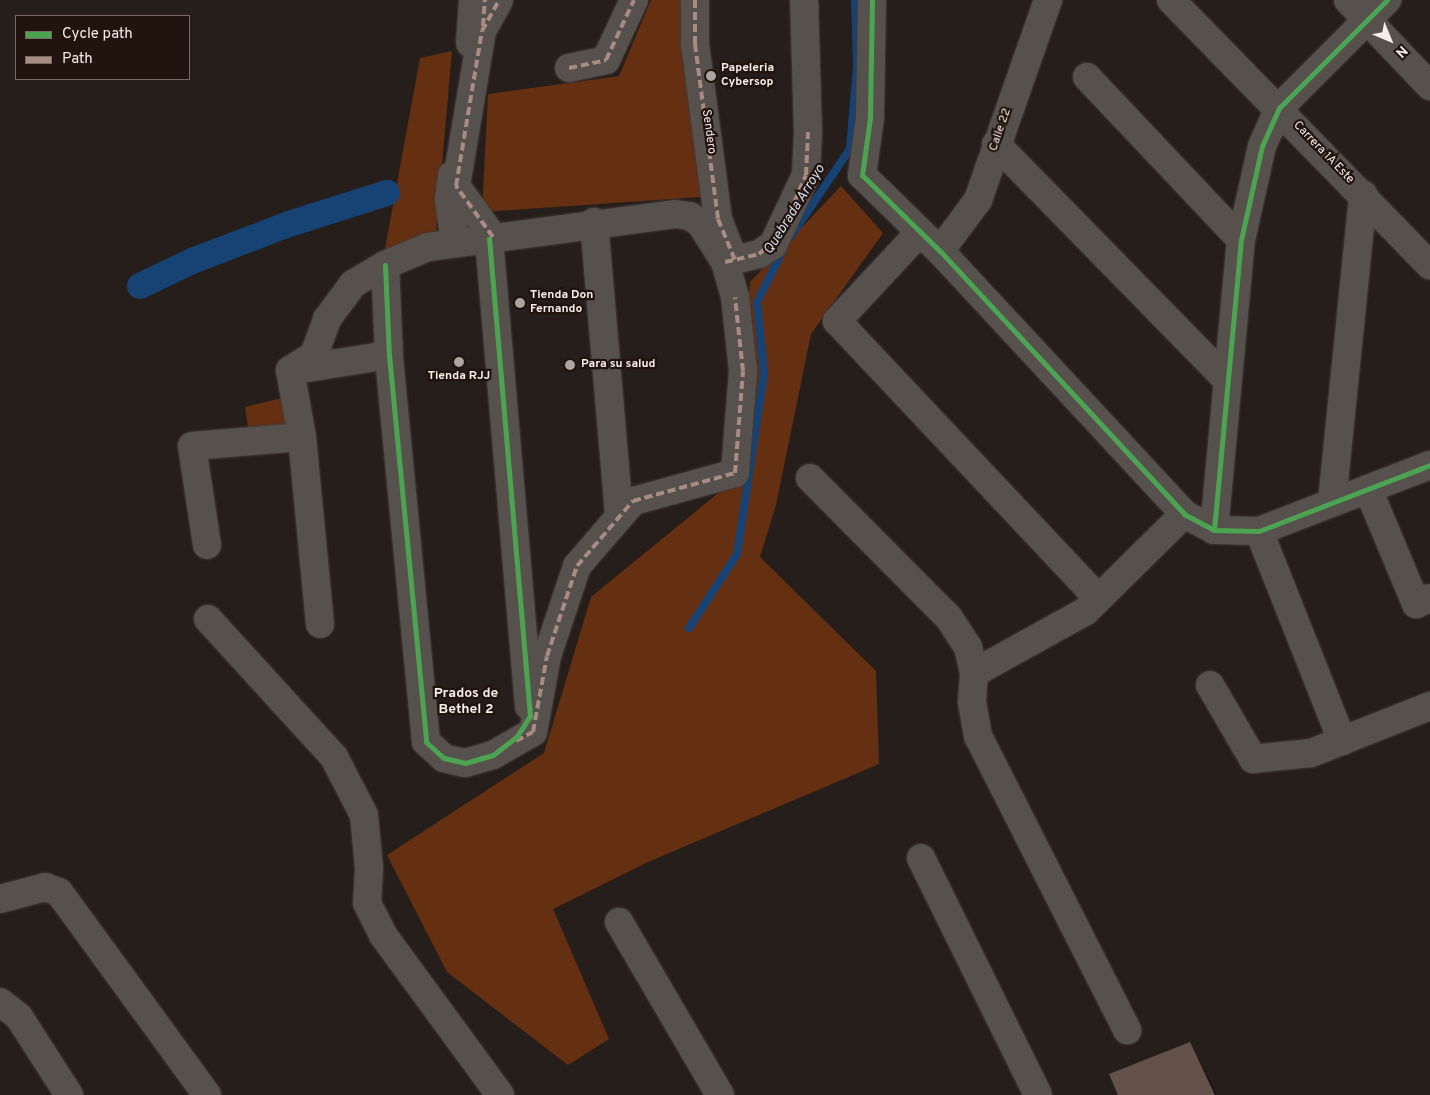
<!DOCTYPE html>
<style>
body{margin:0}
#map{position:relative;width:1430px;height:1095px;overflow:hidden;background:#261e1b;font-family:Overpass,sans-serif}
div>[style]{position:absolute}
[style*='--x']{left:calc(var(--x)*1px);top:calc(var(--y)*1px);width:calc(var(--w)*1px);rotate:calc(var(--a)*1deg)}
.green>*{inset:0;background:#652f12}
.shadow>*{inset:0;background:#0007}
.stream>*{height:8px;margin:-4px;padding:0 4px;transform-origin:4px;border-radius:4px;background:#164374}
.canal>*{height:26px;margin:-13px;padding:0 13px;transform-origin:13px;border-radius:13px;background:#164374}
.building>*{inset:0;background:#64524a}
.roads{filter:drop-shadow(0 0 1px #413a38) drop-shadow(0 0 1px #413a38)}
.minor>*{height:28px;margin:-14px;padding:0 14px;transform-origin:14px;border-radius:14px;background:#57514e}
.quiet>*{height:4px;margin-top:-2px;transform-origin:0;background:repeating-linear-gradient(90deg,#a88b81 0 8px,transparent 0 12px)}
.cycleway>*{height:5px;margin:-2.5px;padding:0 2.5px;transform-origin:2.5px;border-radius:2.5px;background:#4ca352}
.dots>*{width:14px;height:14px;translate:-50% -50%;box-sizing:border-box;border:2px solid #21130d;border-radius:50%}
span{translate:-50% -50%;white-space:nowrap;text-align:center;line-height:1.15;-webkit-text-stroke:4.5px #21130d;paint-order:stroke}
.poi-label{font-size:12px;color:#f7ece8;font-weight:700}
.left{translate:0 -50%;text-align:left}
.street-label{font-size:12px;color:#f7ece8}
.water-label{font-size:14px;color:#d0deee;font-style:italic}
.neighbourhood-label{font-size:14px;color:#f7ece8;font-weight:700}
.legend{position:absolute;left:15px;top:15px;width:175px;height:65px;box-sizing:border-box;background:#21130d;border:1px solid #776a65;margin:0;padding:6px 9px;list-style:none;font-size:15px;color:#f7ece8}
.legend li{display:flex;align-items:center;gap:10px;height:25px}
.legend b{width:25px;border:1px solid #776a65}
.north{position:absolute;left:1365px;top:15px;width:50px;height:50px;-webkit-text-stroke:4px #21130d;paint-order:stroke;rotate:135deg;font-size:14px;font-weight:700;line-height:20px;text-align:center;color:#f7ece8}
.north::after{content:'';display:block;margin:auto;width:18px;height:22px;background:#f7ece8;clip-path:polygon(50% 0,100% 100%,50% 72%,0 100%)}
</style>
<div id="map">
<div class="green">
<div style="clip-path:polygon(651px 0,686px 0,701px 197px,482px 212px,488px 94px,619px 76px)"></div>
<div style="clip-path:polygon(452px 51px,436px 233px,384px 254px,420px 58px)"></div>
<div style="clip-path:polygon(841px 186px,883px 233px,811px 334px,776px 505px,760px 557px,876px 671px,879px 764px,648px 862px,553px 909px,609px 1039px,568px 1065px,447px 972px,387px 855px,544px 753px,591px 597px,733px 481px,750px 282px)"></div>
<div style="clip-path:polygon(282px 398px,287px 430px,249px 434px,245px 407px)"></div>
</div>
<div class="shadow">
<div style="clip-path:polygon(1190px 1043px,1217px 1095px,1120px 1095px)"></div>
</div>
<div class="stream">
<div style="--x:791;--y:236;--w:105;--a:-55.9"></div>
<div style="--x:850;--y:149;--w:83;--a:-85.2"></div>
<div style="--x:857;--y:66;--w:66;--a:-91.7"></div>
<div style="--x:689;--y:628;--w:88;--a:-57"></div>
<div style="--x:737;--y:554;--w:183;--a:-81.5"></div>
<div style="--x:764;--y:373;--w:71;--a:-95.6"></div>
<div style="--x:757;--y:302;--w:58;--a:-63.4"></div>
</div>
<div class="canal">
<div style="--x:140;--y:286;--w:58;--a:-25.7"></div>
<div style="--x:192;--y:261;--w:104;--a:-20.9"></div>
<div style="--x:289;--y:224;--w:103;--a:-17.6"></div>
</div>
<div class="building">
<div style="clip-path:polygon(1190px 1042px,1215px 1095px,1118px 1095px,1109px 1074px)"></div>
</div>
<div class="roads">
<div class="minor">
<div style="--x:695;--y:0;--w:44;--a:90"></div>
<div style="--x:695;--y:44;--w:177;--a:82.5"></div>
<div style="--x:718;--y:219;--w:33;--a:69"></div>
<div style="--x:872;--y:0;--w:118;--a:91"></div>
<div style="--x:870;--y:118;--w:58;--a:98"></div>
<div style="--x:862;--y:175;--w:109;--a:44.3"></div>
<div style="--x:940;--y:251;--w:359;--a:47.1"></div>
<div style="--x:1184;--y:514;--w:34;--a:28"></div>
<div style="--x:1214;--y:530;--w:45;--a:1.3"></div>
<div style="--x:1259;--y:531;--w:183;--a:-21.1"></div>
<div style="--x:1171;--y:0;--w:371;--a:45.7"></div>
<div style="--x:1348;--y:0;--w:119;--a:46.4"></div>
<div style="--x:470;--y:43;--w:43;--a:-86"></div>
<div style="--x:569;--y:68;--w:38;--a:-12"></div>
<div style="--x:606;--y:60;--w:66;--a:-65"></div>
<div style="--x:1087;--y:77;--w:224;--a:46.6"></div>
<div style="--x:996;--y:144;--w:330;--a:45.6"></div>
<div style="--x:452;--y:175;--w:25;--a:97"></div>
<div style="--x:449;--y:200;--w:43;--a:82.1"></div>
<div style="--x:594;--y:222;--w:295;--a:85.1"></div>
<div style="--x:920;--y:232;--w:122;--a:133"></div>
<div style="--x:837;--y:321;--w:381;--a:46.7"></div>
<div style="--x:493;--y:237;--w:63;--a:-126"></div>
<div style="--x:456;--y:186;--w:157;--a:-80.5"></div>
<div style="--x:482;--y:31;--w:35;--a:-61"></div>
<div style="--x:489;--y:239;--w:469;--a:85.1"></div>
<div style="--x:940;--y:251;--w:64;--a:-53.3"></div>
<div style="--x:978;--y:200;--w:212;--a:-70.7"></div>
<div style="--x:725;--y:262;--w:35;--a:-13"></div>
<div style="--x:759;--y:254;--w:17;--a:-33"></div>
<div style="--x:773;--y:245;--w:77;--a:-64.8"></div>
<div style="--x:806;--y:175;--w:43;--a:-87.3"></div>
<div style="--x:808;--y:132;--w:132;--a:-91.7"></div>
<div style="--x:294;--y:370;--w:96;--a:-9"></div>
<div style="--x:810;--y:478;--w:197;--a:45.2"></div>
<div style="--x:949;--y:618;--w:35;--a:57"></div>
<div style="--x:968;--y:647;--w:27;--a:77"></div>
<div style="--x:974;--y:673;--w:29;--a:94"></div>
<div style="--x:972;--y:702;--w:35;--a:80"></div>
<div style="--x:978;--y:736;--w:330;--a:63.1"></div>
<div style="--x:1368;--y:489;--w:125;--a:67.3"></div>
<div style="--x:1416;--y:604;--w:15;--a:-23"></div>
<div style="--x:1332;--y:502;--w:309;--a:-84.2"></div>
<div style="--x:1214;--y:530;--w:291;--a:-84.7"></div>
<div style="--x:1241;--y:240;--w:96;--a:-77.4"></div>
<div style="--x:1262;--y:146;--w:42;--a:-65.9"></div>
<div style="--x:1279;--y:108;--w:153;--a:-45"></div>
<div style="--x:1259;--y:531;--w:226;--a:68.4"></div>
<div style="--x:207;--y:545;--w:100;--a:-98.6"></div>
<div style="--x:192;--y:446;--w:110;--a:-4.7"></div>
<div style="--x:208;--y:619;--w:187;--a:47.6"></div>
<div style="--x:334;--y:757;--w:65;--a:62.7"></div>
<div style="--x:364;--y:815;--w:53;--a:84.6"></div>
<div style="--x:369;--y:868;--w:35;--a:93"></div>
<div style="--x:367;--y:903;--w:36;--a:63"></div>
<div style="--x:383;--y:935;--w:198;--a:53.8"></div>
<div style="--x:320;--y:624;--w:188;--a:-95.5"></div>
<div style="--x:302;--y:437;--w:68;--a:-100.2"></div>
<div style="--x:290;--y:370;--w:28;--a:-32"></div>
<div style="--x:314;--y:355;--w:38;--a:-70"></div>
<div style="--x:327;--y:319;--w:44;--a:-53.4"></div>
<div style="--x:353;--y:284;--w:37;--a:-31"></div>
<div style="--x:385;--y:265;--w:47;--a:-22.7"></div>
<div style="--x:428;--y:247;--w:249;--a:-7.6"></div>
<div style="--x:675;--y:214;--w:15;--a:8"></div>
<div style="--x:690;--y:216;--w:14;--a:36"></div>
<div style="--x:701;--y:224;--w:45;--a:57.7"></div>
<div style="--x:725;--y:262;--w:36;--a:74"></div>
<div style="--x:735;--y:297;--w:74;--a:83.8"></div>
<div style="--x:743;--y:371;--w:102;--a:94.5"></div>
<div style="--x:735;--y:473;--w:106;--a:164.6"></div>
<div style="--x:633;--y:501;--w:86;--a:130.7"></div>
<div style="--x:577;--y:566;--w:95;--a:108.4"></div>
<div style="--x:547;--y:656;--w:77;--a:100.4"></div>
<div style="--x:533;--y:732;--w:46;--a:150.1"></div>
<div style="--x:493;--y:755;--w:29;--a:164"></div>
<div style="--x:465;--y:763;--w:22;--a:-167"></div>
<div style="--x:444;--y:758;--w:24;--a:-138"></div>
<div style="--x:426;--y:742;--w:389;--a:-95.5"></div>
<div style="--x:389;--y:355;--w:90;--a:-92.5"></div>
<div style="--x:974;--y:673;--w:128;--a:-29"></div>
<div style="--x:1086;--y:611;--w:138;--a:-44.7"></div>
<div style="--x:1210;--y:685;--w:86;--a:59.8"></div>
<div style="--x:1253;--y:759;--w:58;--a:-5.9"></div>
<div style="--x:1311;--y:753;--w:128;--a:-21.6"></div>
<div style="--x:921;--y:858;--w:264;--a:63.7"></div>
<div style="--x:0;--y:899;--w:47;--a:-14.9"></div>
<div style="--x:45;--y:887;--w:15;--a:20"></div>
<div style="--x:59;--y:892;--w:251;--a:53.9"></div>
<div style="--x:619;--y:922;--w:200;--a:59.7"></div>
<div style="--x:0;--y:1002;--w:24;--a:38"></div>
<div style="--x:19;--y:1017;--w:93;--a:57.3"></div>
</div>
</div>
<div class="quiet">
<div style="--x:695;--y:0;--w:44;--a:90"></div>
<div style="--x:695;--y:44;--w:177;--a:82.5"></div>
<div style="--x:718;--y:219;--w:44;--a:67.5"></div>
<div style="--x:483;--y:26;--w:26;--a:-86"></div>
<div style="--x:569;--y:68;--w:38;--a:-12"></div>
<div style="--x:606;--y:60;--w:66;--a:-65"></div>
<div style="--x:493;--y:237;--w:63;--a:-126"></div>
<div style="--x:456;--y:186;--w:157;--a:-80.5"></div>
<div style="--x:482;--y:31;--w:35;--a:-61"></div>
<div style="--x:725;--y:262;--w:35;--a:-13"></div>
<div style="--x:759;--y:254;--w:28;--a:-42"></div>
<div style="--x:780;--y:235;--w:65;--a:-66.6"></div>
<div style="--x:806;--y:175;--w:43;--a:-87.3"></div>
<div style="--x:516;--y:741;--w:19;--a:-28"></div>
<div style="--x:533;--y:732;--w:77;--a:-79.6"></div>
<div style="--x:547;--y:656;--w:95;--a:-71.6"></div>
<div style="--x:577;--y:566;--w:86;--a:-49.3"></div>
<div style="--x:633;--y:501;--w:106;--a:-15.4"></div>
<div style="--x:735;--y:473;--w:102;--a:-85.5"></div>
<div style="--x:743;--y:371;--w:74;--a:-96.2"></div>
</div>
<div class="cycleway">
<div style="--x:872;--y:0;--w:118;--a:91"></div>
<div style="--x:870;--y:118;--w:58;--a:98"></div>
<div style="--x:862;--y:175;--w:109;--a:44.3"></div>
<div style="--x:940;--y:251;--w:359;--a:47.1"></div>
<div style="--x:1184;--y:514;--w:34;--a:28"></div>
<div style="--x:1214;--y:530;--w:45;--a:1.3"></div>
<div style="--x:1259;--y:531;--w:183;--a:-21.1"></div>
<div style="--x:385;--y:265;--w:90;--a:87.5"></div>
<div style="--x:389;--y:355;--w:389;--a:84.5"></div>
<div style="--x:426;--y:742;--w:24;--a:42"></div>
<div style="--x:444;--y:758;--w:22;--a:13"></div>
<div style="--x:465;--y:763;--w:29;--a:-16"></div>
<div style="--x:493;--y:755;--w:31;--a:-38"></div>
<div style="--x:517;--y:736;--w:24;--a:-57"></div>
<div style="--x:530;--y:716;--w:479;--a:-94.9"></div>
<div style="--x:1214;--y:530;--w:291;--a:-84.7"></div>
<div style="--x:1241;--y:240;--w:96;--a:-77.4"></div>
<div style="--x:1262;--y:146;--w:42;--a:-65.9"></div>
<div style="--x:1279;--y:108;--w:153;--a:-45"></div>
</div>
<div class="dots">
<div style="left:711px;top:76px;background:#aea4a0"></div>
<div style="left:520px;top:303px;background:#aea4a0"></div>
<div style="left:459px;top:362px;background:#aea4a0"></div>
<div style="left:570px;top:365px;background:#aea4a0"></div>
</div>
<div class="poi-label">
<span class="left" style="left:721px;top:76px">Papeleria<br>Cybersop</span>
<span class="left" style="left:530px;top:303px">Tienda Don<br>Fernando</span>
<span class="left" style="left:581px;top:365px">Para su salud</span>
<span style="left:459px;top:377px">Tienda RJJ</span>
</div>
<div class="street-label">
<span style="left:1001px;top:130px;rotate:-71deg">Calle 22</span>
<span style="left:708px;top:132px;rotate:82deg">Sendero</span>
<span style="left:1323px;top:153px;rotate:46deg">Carrera 1A Este</span>
</div>
<div class="water-label">
<span style="left:795px;top:210px;rotate:-58deg">Quebrada Arroyo</span>
</div>
<div class="neighbourhood-label">
<span style="left:466px;top:702px">Prados de<br>Bethel 2</span>
</div>
<ul class="legend">
<li><b style="height:6px;background:#4ca352"></b>Cycle path</li>
<li><b style="height:6px;background:#a88b81"></b>Path</li>
</ul>
<div class="north">N</div>
</div>
